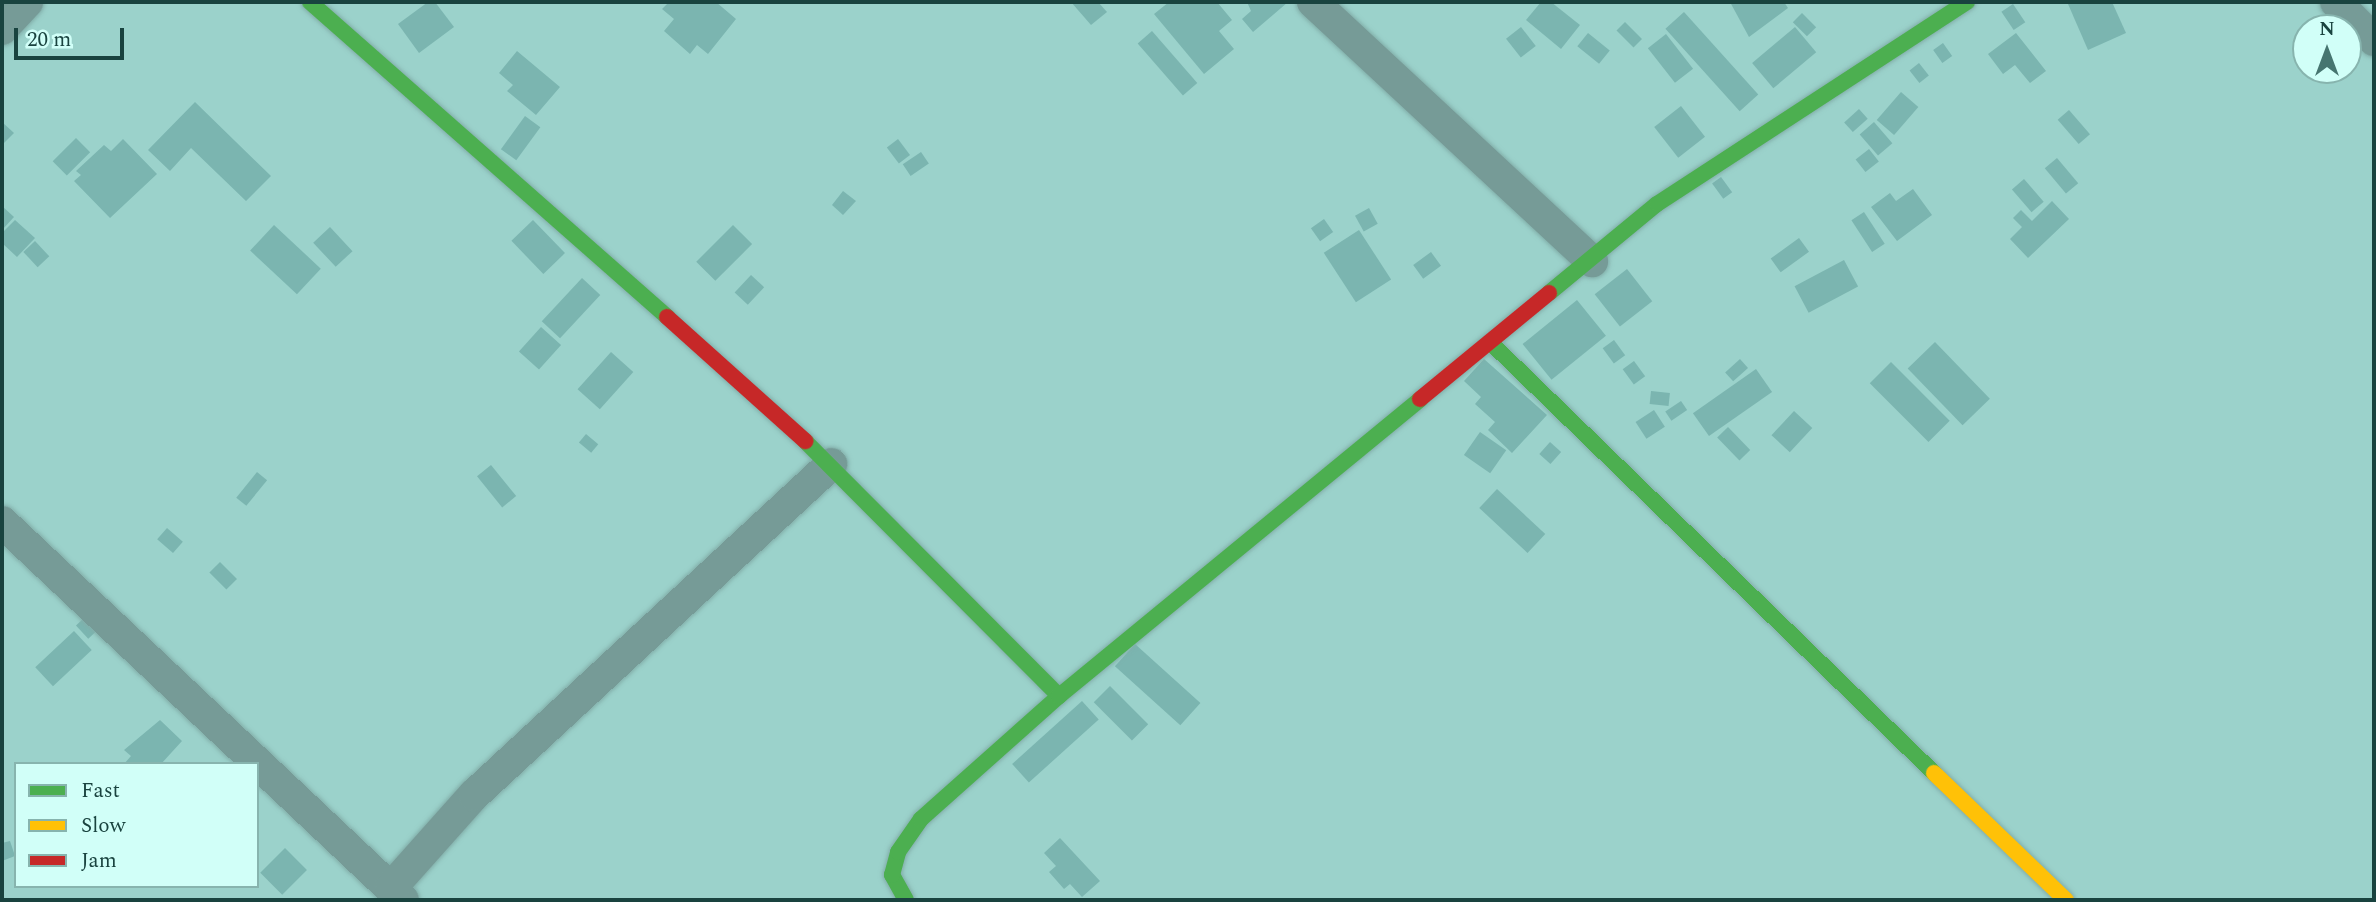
<!DOCTYPE html>
<style>
body{margin:0}
#map{position:relative;width:2376px;height:902px;overflow:hidden;background:#9bd2cb;font-family:Spectral,serif}
div>[style]{position:absolute}
[style*='--x']{left:calc(var(--x)*1px);top:calc(var(--y)*1px);width:calc(var(--w)*1px);rotate:calc(var(--a)*1deg)}
.building>*{inset:0;background:#7bb5b0;transform-origin:0 0}
.roads{filter:drop-shadow(0 0 2px #82aea9) drop-shadow(0 0 2px #82aea9)}
.street>*{height:32px;margin:-16px;padding:0 16px;transform-origin:16px;border-radius:16px;background:#769b97}
.fast>*{height:16px;margin:-8px;padding:0 8px;transform-origin:8px;border-radius:8px;background:#4caf50}
.slow>*{height:16px;margin:-8px;padding:0 8px;transform-origin:8px;border-radius:8px;background:#ffc107}
.jam>*{height:16px;margin:-8px;padding:0 8px;transform-origin:8px;border-radius:8px;background:#c62828}
span{translate:-50% -50%;white-space:nowrap;text-align:center;line-height:1.15;-webkit-text-stroke:6px #d1fff8;paint-order:stroke}
.frame{position:absolute;inset:0;border:4px solid #19433f;pointer-events:none}
.legend{position:absolute;left:14px;top:762px;width:245px;height:126px;box-sizing:border-box;background:#d1fff8;border:2px solid #87b4ae;margin:0;padding:9px 12px;list-style:none;font-size:21px;color:#19433f}
.legend li{display:flex;align-items:center;gap:14px;height:35px}
.legend b{width:35px;border:2px solid #87b4ae}
.north{position:absolute;left:2292px;top:14px;width:70px;height:70px;box-sizing:border-box;background:#d1fff8;border:2px solid #87b4ae;border-radius:50%;rotate:0deg;font-size:19px;font-weight:700;line-height:28px;text-align:center;color:#19433f}
.north::after{content:'';display:block;margin:auto;width:24px;height:32px;background:#467570;clip-path:polygon(50% 0,100% 100%,50% 72%,0 100%)}
.scale{position:absolute;left:14px;top:28px;width:110px;height:32px;box-sizing:border-box;border:4px solid #19433f;border-top:0;padding-left:9px;font-size:21px;line-height:24px;white-space:nowrap;color:#19433f;-webkit-text-stroke:5px #d1fff8;paint-order:stroke}
</style>
<div id="map">
<div class="building">
<div style="clip-path:polygon(428px 2px,435px 2px,454px 27px,419px 53px,398px 24px)"></div>
<div style="clip-path:polygon(669px 2px,716px 2px,736px 19px,708px 54px,697px 45px,690px 54px,664px 31px,674px 19px,662px 9px)"></div>
<div style="clip-path:polygon(1071px 2px,1098px 2px,1107px 12px,1091px 25px)"></div>
<div style="clip-path:polygon(1169px 2px,1217px 2px,1232px 20px,1219px 31px,1234px 49px,1204px 74px,1154px 14px)"></div>
<div style="clip-path:polygon(1247px 2px,1288px 2px,1253px 32px,1242px 19px,1251px 11px)"></div>
<div style="clip-path:polygon(1541px 2px,1551px 2px,1580px 25px,1561px 49px,1526px 20px)"></div>
<div style="clip-path:polygon(1730px 2px,1784px 2px,1788px 8px,1749px 37px)"></div>
<div style="clip-path:polygon(2073px 2px,2112px 2px,2126px 33px,2088px 50px,2068px 4px)"></div>
<div style="left:2013px;top:4px;width:22px;height:14px;rotate:56deg"></div>
<div style="left:1684px;top:12px;width:111px;height:25px;rotate:48deg"></div>
<div style="left:1802px;top:13px;width:20px;height:13px;rotate:45deg"></div>
<div style="left:1625px;top:22px;width:24px;height:12px;rotate:45deg"></div>
<div style="left:1521px;top:27px;width:24px;height:19px;rotate:52deg"></div>
<div style="left:1795px;top:27px;width:33px;height:56px;rotate:50deg"></div>
<div style="left:1152px;top:31px;width:69px;height:19px;rotate:49deg"></div>
<div style="left:1588px;top:33px;width:28px;height:17px;rotate:39deg"></div>
<div style="clip-path:polygon(2016px 33px,2046px 71px,2030px 83px,2015px 65px,2003px 74px,1988px 54px)"></div>
<div style="left:1666px;top:34px;width:44px;height:23px;rotate:52deg"></div>
<div style="left:1943px;top:43px;width:16px;height:12px;rotate:55deg"></div>
<div style="clip-path:polygon(517px 51px,560px 87px,536px 115px,507px 91px,513px 85px,499px 73px)"></div>
<div style="left:1919px;top:63px;width:16px;height:12px;rotate:52deg"></div>
<div style="left:1901px;top:92px;width:23px;height:37px;rotate:41deg"></div>
<div style="clip-path:polygon(195px 102px,271px 176px,246px 201px,191px 148px,170px 171px,148px 150px)"></div>
<div style="left:1681px;top:106px;width:39px;height:34px;rotate:52deg"></div>
<div style="left:1859px;top:109px;width:13px;height:20px;rotate:48deg"></div>
<div style="left:2069px;top:110px;width:32px;height:15px;rotate:49deg"></div>
<div style="left:525px;top:116px;width:19px;height:41px;rotate:36deg"></div>
<div style="clip-path:polygon(2px 122px,14px 133px,2px 145px)"></div>
<div style="left:1874px;top:122px;width:28px;height:19px;rotate:49deg"></div>
<div style="left:76px;top:138px;width:20px;height:33px;rotate:45deg"></div>
<div style="clip-path:polygon(123px 139px,157px 174px,110px 218px,74px 181px,81px 175px,76px 171px,104px 145px,111px 151px)"></div>
<div style="left:898px;top:139px;width:20px;height:14px;rotate:53deg"></div>
<div style="left:1869px;top:149px;width:16px;height:17px;rotate:52deg"></div>
<div style="left:921px;top:152px;width:14px;height:22px;rotate:56deg"></div>
<div style="left:2057px;top:158px;width:33px;height:16px;rotate:50deg"></div>
<div style="left:1721px;top:177px;width:19px;height:11px;rotate:54deg"></div>
<div style="left:2024px;top:179px;width:30px;height:16px;rotate:49deg"></div>
<div style="clip-path:polygon(1913px 189px,1932px 215px,1897px 241px,1871px 207px,1890px 193px,1896px 201px)"></div>
<div style="clip-path:polygon(843px 191px,856px 201px,843px 215px,832px 205px)"></div>
<div style="clip-path:polygon(2052px 201px,2069px 219px,2028px 258px,2010px 239px,2022px 227px,2013px 218px,2021px 210px,2032px 221px)"></div>
<div style="clip-path:polygon(2px 206px,14px 217px,2px 230px)"></div>
<div style="left:1369px;top:208px;width:18px;height:16px;rotate:61deg"></div>
<div style="left:1864px;top:212px;width:38px;height:15px;rotate:57deg"></div>
<div style="left:1324px;top:219px;width:16px;height:16px;rotate:55deg"></div>
<div style="clip-path:polygon(15px 220px,35px 238px,17px 257px,2px 243px,2px 233px)"></div>
<div style="left:533px;top:220px;width:46px;height:30px;rotate:46deg"></div>
<div style="left:274px;top:225px;width:64px;height:35px;rotate:43deg"></div>
<div style="left:733px;top:225px;width:27px;height:52px;rotate:45deg"></div>
<div style="left:330px;top:227px;width:33px;height:23px;rotate:47deg"></div>
<div style="left:1359px;top:230px;width:59px;height:42px;rotate:57deg"></div>
<div style="left:1799px;top:238px;width:17px;height:35px;rotate:54deg"></div>
<div style="left:35px;top:241px;width:21px;height:16px;rotate:47deg"></div>
<div style="left:1431px;top:252px;width:17px;height:22px;rotate:54deg"></div>
<div style="left:1844px;top:260px;width:30px;height:56px;rotate:62deg"></div>
<div style="left:1627px;top:269px;width:41px;height:41px;rotate:52deg"></div>
<div style="left:751px;top:275px;width:18px;height:24px;rotate:43deg"></div>
<div style="left:582px;top:278px;width:25px;height:59px;rotate:43deg"></div>
<div style="left:1577px;top:300px;width:46px;height:70px;rotate:51deg"></div>
<div style="left:541px;top:327px;width:27px;height:33px;rotate:42deg"></div>
<div style="left:1614px;top:340px;width:19px;height:14px;rotate:54deg"></div>
<div style="left:1935px;top:342px;width:79px;height:38px;rotate:46deg"></div>
<div style="left:611px;top:352px;width:30px;height:50px;rotate:42deg"></div>
<div style="clip-path:polygon(1484px 359px,1547px 415px,1512px 453px,1488px 430px,1495px 422px,1475px 404px,1481px 397px,1464px 381px)"></div>
<div style="left:1740px;top:359px;width:12px;height:20px;rotate:48deg"></div>
<div style="left:1634px;top:361px;width:19px;height:14px;rotate:54deg"></div>
<div style="left:1891px;top:362px;width:83px;height:30px;rotate:45deg"></div>
<div style="left:1756px;top:369px;width:28px;height:77px;rotate:55deg"></div>
<div style="left:1651px;top:391px;width:19px;height:13px;rotate:6deg"></div>
<div style="left:1681px;top:401px;width:11px;height:19px;rotate:56deg"></div>
<div style="left:1654px;top:410px;width:20px;height:22px;rotate:57deg"></div>
<div style="left:1794px;top:411px;width:25px;height:33px;rotate:43deg"></div>
<div style="left:1728px;top:427px;width:32px;height:15px;rotate:46deg"></div>
<div style="left:1480px;top:432px;width:32px;height:28px;rotate:35deg"></div>
<div style="left:586px;top:434px;width:16px;height:11px;rotate:40deg"></div>
<div style="left:1550px;top:442px;width:15px;height:16px;rotate:42deg"></div>
<div style="left:491px;top:465px;width:40px;height:18px;rotate:51deg"></div>
<div style="left:257px;top:472px;width:13px;height:33px;rotate:39deg"></div>
<div style="left:1497px;top:489px;width:66px;height:26px;rotate:43deg"></div>
<div style="left:167px;top:528px;width:21px;height:15px;rotate:41deg"></div>
<div style="left:220px;top:562px;width:24px;height:15px;rotate:45deg"></div>
<div style="left:84px;top:618px;width:18px;height:11px;rotate:47deg"></div>
<div style="left:74px;top:631px;width:26px;height:53px;rotate:47deg"></div>
<div style="left:1135px;top:644px;width:88px;height:30px;rotate:42deg"></div>
<div style="left:1110px;top:686px;width:54px;height:23px;rotate:45deg"></div>
<div style="left:1082px;top:701px;width:25px;height:94px;rotate:48deg"></div>
<div style="clip-path:polygon(160px 720px,182px 741px,161px 764px,124px 764px,131px 756px,124px 750px)"></div>
<div style="clip-path:polygon(1060px 838px,1100px 881px,1082px 897px,1070px 884px,1064px 889px,1049px 872px,1056px 866px,1044px 853px)"></div>
<div style="clip-path:polygon(10px 841px,15px 856px,2px 861px,2px 843px)"></div>
<div style="left:285px;top:848px;width:31px;height:35px;rotate:45deg"></div>
</div>
<div class="roads">
<div class="street">
<div style="--x:1313;--y:2;--w:381;--a:42.9"></div>
<div style="--x:2336;--y:2;--w:54;--a:45"></div>
<div style="--x:2;--y:29;--w:37;--a:-47"></div>
<div style="--x:2;--y:522;--w:551;--a:43.31"></div>
<div style="--x:391;--y:888;--w:125;--a:-48.3"></div>
<div style="--x:474;--y:795;--w:487;--a:-42.8"></div>
</div>
<div class="fast">
<div style="--x:310;--y:2;--w:476;--a:41.4"></div>
<div style="--x:1549;--y:293;--w:140;--a:-39.5"></div>
<div style="--x:1657;--y:204;--w:370;--a:-33.1"></div>
<div style="--x:1492;--y:344;--w:616;--a:44.14"></div>
<div style="--x:805;--y:441;--w:360;--a:45.1"></div>
<div style="--x:906;--y:900;--w:29;--a:-119"></div>
<div style="--x:892;--y:875;--w:24;--a:-75"></div>
<div style="--x:898;--y:852;--w:40;--a:-55.1"></div>
<div style="--x:921;--y:819;--w:185;--a:-41.7"></div>
<div style="--x:1059;--y:696;--w:467;--a:-39.4"></div>
</div>
<div class="slow">
<div style="--x:1934;--y:773;--w:183;--a:43.9"></div>
</div>
<div class="jam">
<div style="--x:667;--y:317;--w:186;--a:41.9"></div>
<div style="--x:1420;--y:399;--w:167;--a:-39.4"></div>
</div>
</div>
<div class="frame"></div>
<ul class="legend">
<li><b style="height:9px;background:#4caf50"></b>Fast</li>
<li><b style="height:9px;background:#ffc107"></b>Slow</li>
<li><b style="height:9px;background:#c62828"></b>Jam</li>
</ul>
<div class="north">N</div>
<div class="scale">20 m</div>
</div>
